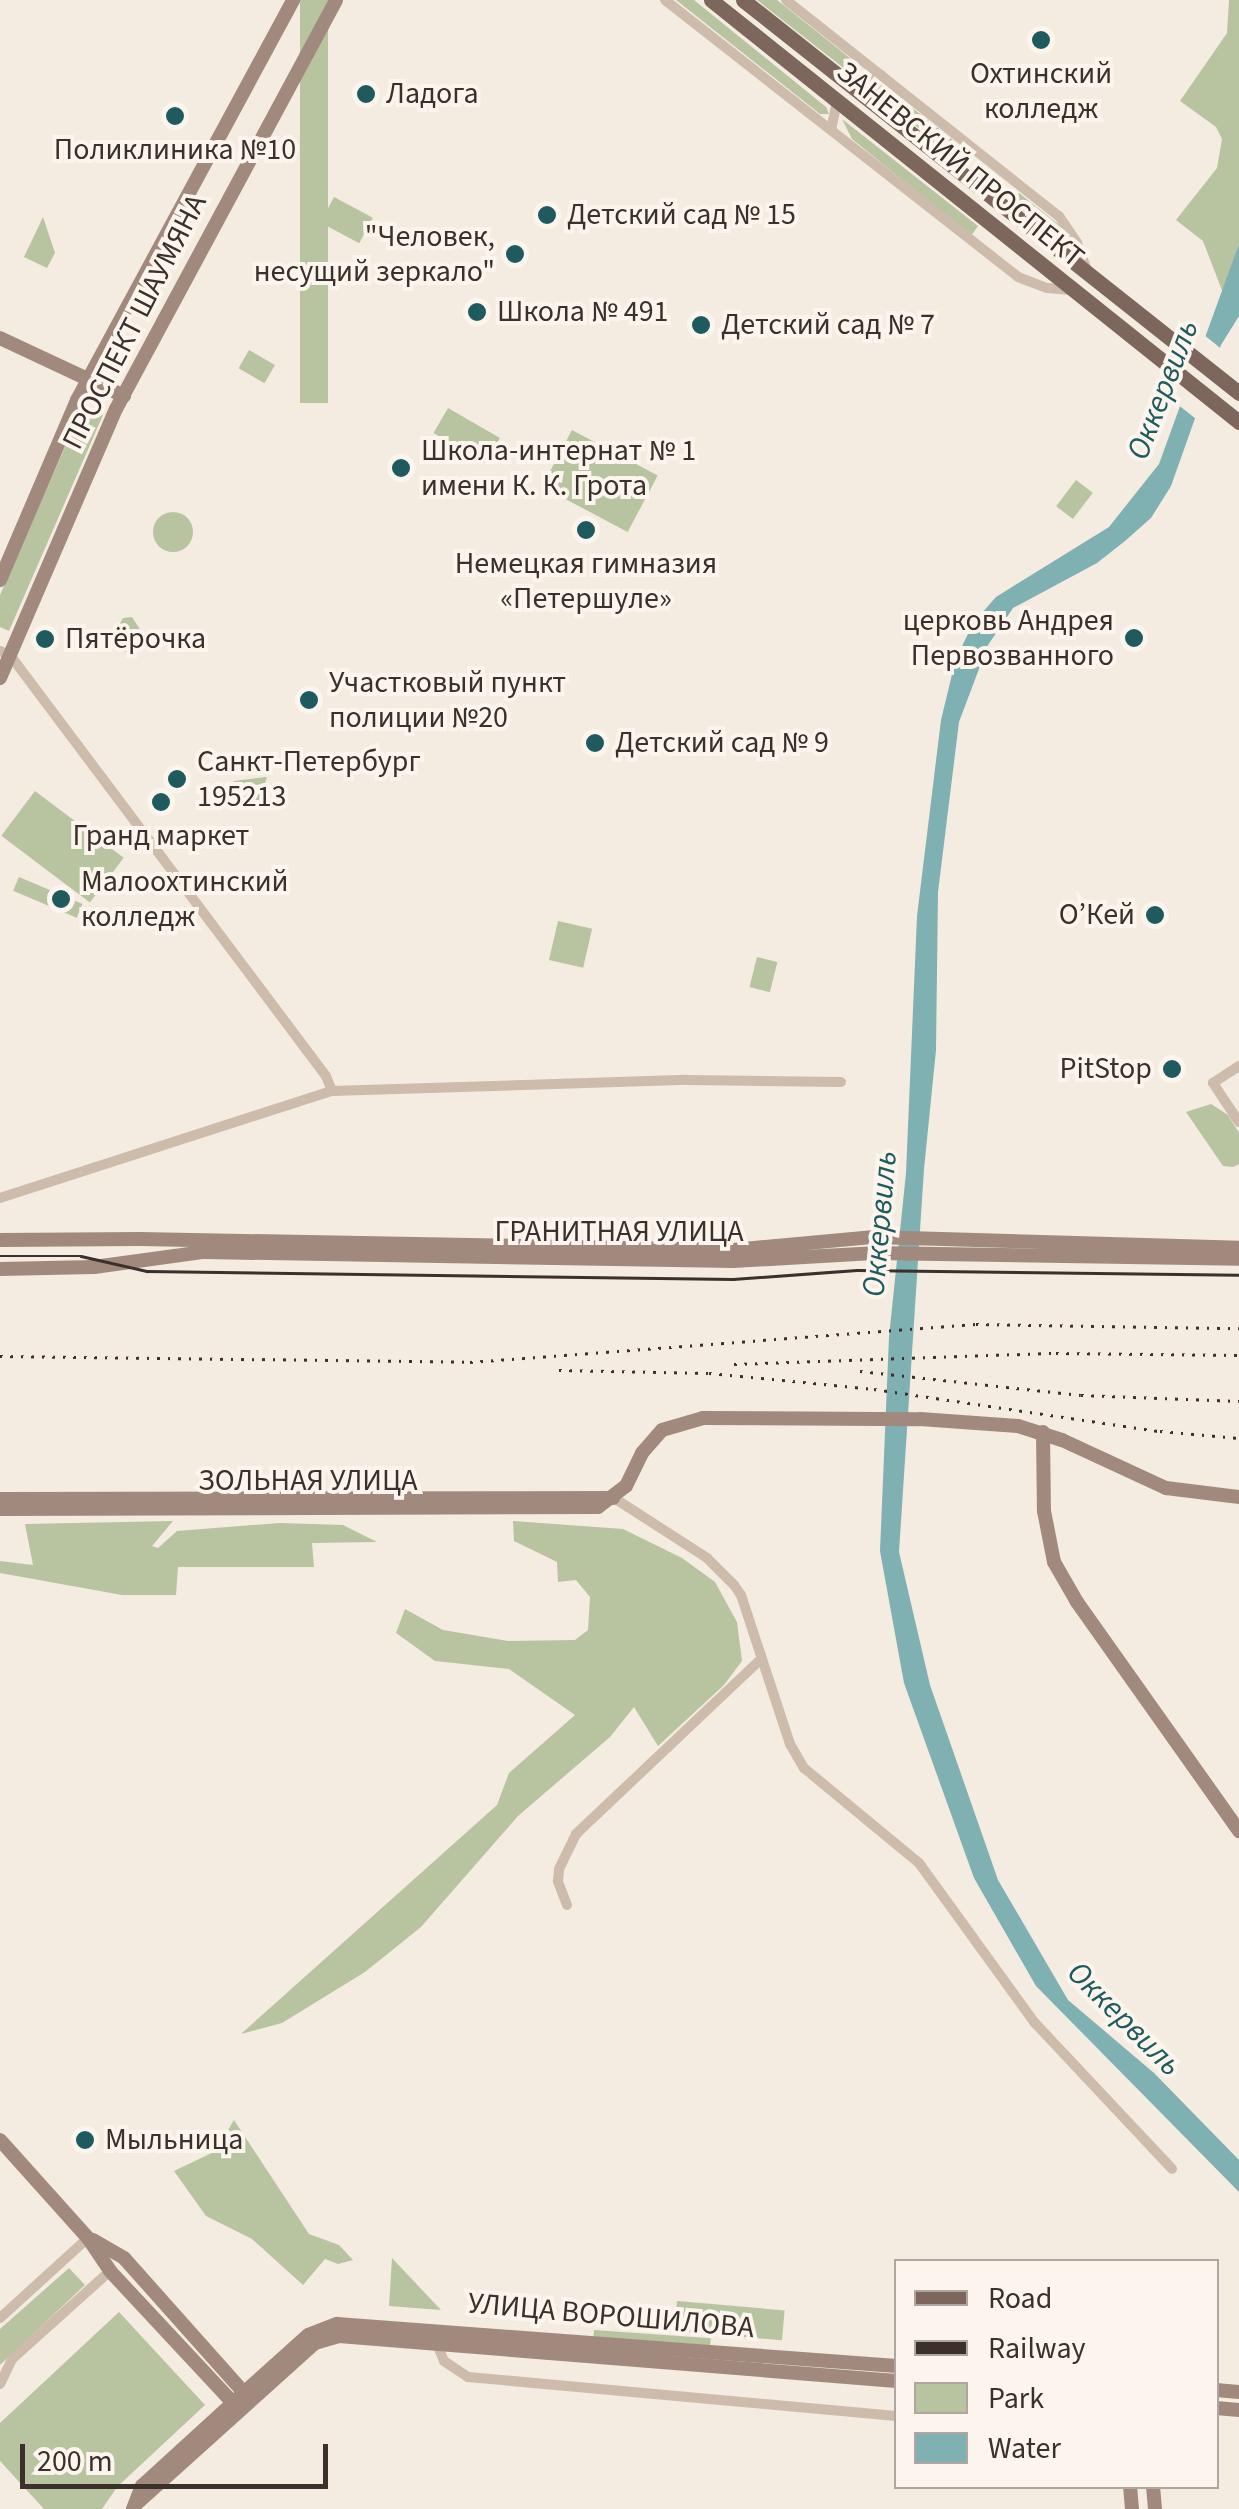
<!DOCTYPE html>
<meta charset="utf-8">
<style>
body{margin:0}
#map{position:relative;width:1239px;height:2509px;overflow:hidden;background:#f4ebe1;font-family:"Source Sans 3",sans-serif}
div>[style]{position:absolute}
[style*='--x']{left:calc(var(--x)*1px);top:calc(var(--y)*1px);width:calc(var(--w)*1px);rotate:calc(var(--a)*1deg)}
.green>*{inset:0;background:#b8c4a0;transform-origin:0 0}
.round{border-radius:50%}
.water>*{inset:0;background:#7fb0b2}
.pier>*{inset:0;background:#f4ebe1}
.street>*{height:10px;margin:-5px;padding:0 5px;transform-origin:5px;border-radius:5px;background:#cdbbac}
.secondary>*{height:14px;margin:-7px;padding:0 7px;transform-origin:7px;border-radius:7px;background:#a18a7d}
.primary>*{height:15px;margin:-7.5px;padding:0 7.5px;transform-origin:7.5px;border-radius:7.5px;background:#7d675c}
.tram>*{height:2.5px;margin:-1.25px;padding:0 1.25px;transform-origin:1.25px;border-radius:1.25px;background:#3b302b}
.rail>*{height:2.5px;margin-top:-1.25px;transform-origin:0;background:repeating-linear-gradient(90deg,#3b302b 0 2.5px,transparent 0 10.5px)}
.dots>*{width:28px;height:28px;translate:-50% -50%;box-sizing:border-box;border:5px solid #fbf5ee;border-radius:50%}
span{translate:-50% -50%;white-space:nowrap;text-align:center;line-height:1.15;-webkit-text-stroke:8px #fbf5ee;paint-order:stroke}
.poi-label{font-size:30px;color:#3b302b}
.left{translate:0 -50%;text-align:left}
.right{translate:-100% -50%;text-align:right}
.street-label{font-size:30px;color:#3b302b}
.water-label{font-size:32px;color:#1f5a5e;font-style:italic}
.legend{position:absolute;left:894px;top:2259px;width:325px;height:230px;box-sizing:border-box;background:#fbf5ee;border:2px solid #aea6a0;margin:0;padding:12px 18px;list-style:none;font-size:30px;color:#3b302b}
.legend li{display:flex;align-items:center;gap:20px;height:50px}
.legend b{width:50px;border:2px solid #aea6a0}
.scale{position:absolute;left:20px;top:2444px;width:308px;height:45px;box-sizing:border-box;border:5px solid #3b302b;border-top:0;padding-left:12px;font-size:30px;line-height:35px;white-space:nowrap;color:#3b302b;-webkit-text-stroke:8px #fbf5ee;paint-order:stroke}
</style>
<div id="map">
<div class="green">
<div style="left:300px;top:0;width:28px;height:403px"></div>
<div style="clip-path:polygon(676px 0,694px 0,826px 107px,829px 114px,820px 114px)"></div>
<div style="clip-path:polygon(757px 0,777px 0,860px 66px,859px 74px,850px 73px)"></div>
<div style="clip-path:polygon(1229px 0,1239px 0,1239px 244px,1223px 293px,1203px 241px,1176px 220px,1217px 168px,1222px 139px,1216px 127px,1180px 101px,1227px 33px)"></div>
<div style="clip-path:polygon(883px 85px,961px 146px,956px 152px,941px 146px,866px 86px)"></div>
<div style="clip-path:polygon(842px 119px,978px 226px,971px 236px,852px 139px)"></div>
<div style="clip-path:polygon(1019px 193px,1063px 228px,1068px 245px,1012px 202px)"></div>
<div style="left:334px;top:197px;width:44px;height:29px;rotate:28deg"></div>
<div style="clip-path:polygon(43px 217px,55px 253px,47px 268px,24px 257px)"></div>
<div style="left:249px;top:350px;width:30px;height:21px;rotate:30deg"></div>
<div style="clip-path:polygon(83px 406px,103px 415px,9px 631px,0 627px,0 595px)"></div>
<div style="left:448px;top:408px;width:60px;height:29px;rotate:30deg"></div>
<div style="left:572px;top:430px;width:97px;height:64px;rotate:28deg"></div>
<div style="left:1076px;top:480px;width:21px;height:33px;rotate:37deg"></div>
<div class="round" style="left:153px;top:512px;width:40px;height:40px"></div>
<div style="clip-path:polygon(132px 617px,141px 631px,135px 652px,121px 652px,116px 630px,123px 618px)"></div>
<div style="clip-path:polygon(267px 777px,256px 809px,225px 794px,234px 781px)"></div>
<div style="left:35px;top:791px;width:111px;height:56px;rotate:37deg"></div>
<div style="left:19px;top:877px;width:69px;height:15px;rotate:23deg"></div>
<div style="left:558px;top:921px;width:35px;height:40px;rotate:13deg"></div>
<div style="left:757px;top:957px;width:21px;height:31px;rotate:14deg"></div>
<div style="clip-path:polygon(1211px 1104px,1228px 1115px,1239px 1133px,1239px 1164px,1233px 1167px,1223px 1166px,1186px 1112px)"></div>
<div style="clip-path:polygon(173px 1521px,152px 1546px,158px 1548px,177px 1531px,280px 1523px,343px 1525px,377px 1542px,312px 1543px,314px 1567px,178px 1567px,176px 1595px,122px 1595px,0 1573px,0 1561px,33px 1565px,25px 1524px)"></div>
<div style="clip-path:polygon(513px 1521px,623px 1529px,682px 1558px,715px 1582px,737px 1622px,742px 1661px,724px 1685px,658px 1746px,634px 1707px,610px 1737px,518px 1816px,421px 1927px,365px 1972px,282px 2023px,241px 2034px,497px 1805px,509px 1773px,575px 1715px,509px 1669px,435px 1661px,396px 1633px,405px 1609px,443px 1630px,508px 1641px,575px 1640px,588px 1630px,590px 1597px,576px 1580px,558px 1582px,557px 1562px,514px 1541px)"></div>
<div style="clip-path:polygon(234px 2120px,309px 2234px,339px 2245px,353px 2260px,338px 2264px,325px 2259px,303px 2285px,252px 2239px,206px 2216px,174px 2171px,216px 2151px)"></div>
<div style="clip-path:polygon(392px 2258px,441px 2310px,389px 2306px)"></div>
<div style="clip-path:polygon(69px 2268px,85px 2285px,0 2365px,0 2329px)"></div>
<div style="left:677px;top:2301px;width:108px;height:30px;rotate:5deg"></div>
<div style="clip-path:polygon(119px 2312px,205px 2405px,117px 2487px,102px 2509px,44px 2509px,0 2461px,0 2423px)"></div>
<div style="left:594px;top:2330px;width:117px;height:7px;rotate:4deg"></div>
</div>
<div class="water">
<div style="clip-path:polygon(1239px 244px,1239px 316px,1221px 345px,1171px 486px,1151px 518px,1125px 541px,1097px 563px,1013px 608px,988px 645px,959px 722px,938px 892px,936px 1050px,924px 1169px,899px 1552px,930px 1685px,998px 1880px,1068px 2000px,1154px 2073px,1239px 2160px,1239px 2192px,1036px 1986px,974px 1878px,904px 1683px,880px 1551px,889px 1337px,906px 1173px,917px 916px,941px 720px,956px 658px,974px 622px,996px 597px,1109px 527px,1159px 464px)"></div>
</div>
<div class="pier">
<div style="clip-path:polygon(1203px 334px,1224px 351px,1200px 422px,1177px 404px)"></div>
</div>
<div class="street">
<div style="--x:665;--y:0;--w:449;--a:38.1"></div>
<div style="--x:1018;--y:277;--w:31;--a:21"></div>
<div style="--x:1047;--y:288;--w:24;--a:5"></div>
<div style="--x:786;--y:0;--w:348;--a:38.4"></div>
<div style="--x:1059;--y:216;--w:32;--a:56"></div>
<div style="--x:1077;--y:243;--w:32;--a:70"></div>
<div style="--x:849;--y:85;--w:34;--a:-17"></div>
<div style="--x:831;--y:130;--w:30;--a:-78"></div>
<div style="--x:0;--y:651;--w:11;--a:22"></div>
<div style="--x:10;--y:655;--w:526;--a:53.11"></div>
<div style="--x:326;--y:1076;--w:16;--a:68"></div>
<div style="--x:1239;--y:1066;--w:31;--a:147"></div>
<div style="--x:1213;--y:1083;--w:47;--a:56.3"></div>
<div style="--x:0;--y:1198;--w:349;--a:-17.9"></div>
<div style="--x:332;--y:1091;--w:355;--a:-1.8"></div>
<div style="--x:687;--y:1080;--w:154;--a:0.7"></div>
<div style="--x:614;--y:1498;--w:111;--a:32.8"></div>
<div style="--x:707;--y:1558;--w:38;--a:45"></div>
<div style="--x:734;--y:1585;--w:12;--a:55"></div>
<div style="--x:741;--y:1595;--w:157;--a:71.8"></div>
<div style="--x:790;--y:1744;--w:28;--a:60"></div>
<div style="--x:804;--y:1768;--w:149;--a:39.6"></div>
<div style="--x:919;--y:1863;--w:198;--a:54.1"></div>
<div style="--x:1035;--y:2023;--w:200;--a:46.8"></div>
<div style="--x:567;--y:1905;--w:26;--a:-111"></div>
<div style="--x:558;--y:1881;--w:12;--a:-85"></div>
<div style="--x:559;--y:1869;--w:39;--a:-64"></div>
<div style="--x:576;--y:1834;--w:255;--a:-43.4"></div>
<div style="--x:0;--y:2318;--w:119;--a:-42.3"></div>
<div style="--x:436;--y:2342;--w:21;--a:67"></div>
<div style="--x:444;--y:2361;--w:29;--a:34"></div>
<div style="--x:468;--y:2377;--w:430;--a:5.2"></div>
<div style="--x:0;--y:2384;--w:28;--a:-64"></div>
<div style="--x:12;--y:2359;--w:132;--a:-41.9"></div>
</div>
<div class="secondary">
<div style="--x:0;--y:338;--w:137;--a:25.1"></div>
<div style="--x:0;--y:580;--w:196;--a:-66.8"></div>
<div style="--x:77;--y:400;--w:455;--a:-61.6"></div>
<div style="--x:0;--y:678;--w:293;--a:-66.7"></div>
<div style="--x:116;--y:409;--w:464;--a:-61.7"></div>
<div style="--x:0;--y:1240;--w:140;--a:-0.4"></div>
<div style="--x:140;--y:1239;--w:593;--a:1.06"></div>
<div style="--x:733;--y:1250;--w:142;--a:-5.3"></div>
<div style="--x:874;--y:1237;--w:365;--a:1.7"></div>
<div style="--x:0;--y:1269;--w:94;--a:-1.2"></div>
<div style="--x:94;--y:1267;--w:111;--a:-7.8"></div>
<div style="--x:204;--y:1252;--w:529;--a:0.97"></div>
<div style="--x:733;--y:1261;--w:141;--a:-3.2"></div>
<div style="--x:874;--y:1253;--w:365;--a:0.9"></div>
<div style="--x:1043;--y:1432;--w:79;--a:89.3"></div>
<div style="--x:1044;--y:1511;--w:52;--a:78.9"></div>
<div style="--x:1054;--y:1562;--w:46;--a:60.1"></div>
<div style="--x:1077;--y:1602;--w:281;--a:54.7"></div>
<div style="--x:0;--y:1499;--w:613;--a:-0.09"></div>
<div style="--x:0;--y:1509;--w:598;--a:-0.19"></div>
<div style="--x:598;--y:1507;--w:35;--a:-37"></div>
<div style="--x:626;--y:1486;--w:37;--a:-64"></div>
<div style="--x:642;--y:1453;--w:30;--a:-49"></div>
<div style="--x:662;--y:1430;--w:43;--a:-16.3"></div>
<div style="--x:703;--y:1418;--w:217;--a:0.3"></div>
<div style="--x:920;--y:1419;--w:98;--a:4.1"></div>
<div style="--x:1018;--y:1426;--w:46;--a:17.7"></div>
<div style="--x:1062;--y:1440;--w:115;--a:24.8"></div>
<div style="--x:1166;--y:1488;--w:74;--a:7"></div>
<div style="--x:0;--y:2140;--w:132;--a:48.1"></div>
<div style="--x:88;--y:2238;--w:40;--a:56"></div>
<div style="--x:110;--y:2271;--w:180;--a:47"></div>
<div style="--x:233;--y:2403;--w:6;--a:0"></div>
<div style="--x:93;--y:2240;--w:36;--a:30"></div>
<div style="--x:124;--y:2258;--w:186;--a:48.3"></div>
<div style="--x:1216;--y:2390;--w:23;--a:5"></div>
<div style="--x:1216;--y:2408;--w:23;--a:5"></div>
<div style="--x:1130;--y:2486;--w:23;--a:85"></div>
<div style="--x:1153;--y:2486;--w:23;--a:85"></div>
<div style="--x:135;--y:2505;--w:242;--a:-42"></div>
<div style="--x:315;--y:2343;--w:25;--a:-16"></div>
<div style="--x:339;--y:2336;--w:559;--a:4.62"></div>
<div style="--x:133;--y:2509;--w:25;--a:-69"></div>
<div style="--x:142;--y:2486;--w:142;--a:-42.4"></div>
<div style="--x:247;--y:2390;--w:82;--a:-42"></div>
<div style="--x:308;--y:2335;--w:31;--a:-21"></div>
<div style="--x:337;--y:2324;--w:561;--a:4.3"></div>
</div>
<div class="primary">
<div style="--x:711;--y:0;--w:676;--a:38.63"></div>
<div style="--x:743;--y:0;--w:633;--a:38.39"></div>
</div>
<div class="tram">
<div style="--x:0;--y:1256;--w:81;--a:0"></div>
<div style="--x:81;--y:1256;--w:68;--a:12.8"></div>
<div style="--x:147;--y:1271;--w:586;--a:0.78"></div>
<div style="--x:733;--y:1279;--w:124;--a:-4.2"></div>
<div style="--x:857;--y:1270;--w:382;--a:0.7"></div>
</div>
<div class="rail">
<div style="--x:0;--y:1356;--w:470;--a:0.7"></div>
<div style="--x:470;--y:1362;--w:507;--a:-4.29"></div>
<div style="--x:976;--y:1324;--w:263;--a:0.9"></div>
<div style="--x:734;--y:1364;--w:322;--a:-2"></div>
<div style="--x:1056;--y:1353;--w:183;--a:0.6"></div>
<div style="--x:559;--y:1370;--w:150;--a:1.1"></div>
<div style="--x:709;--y:1373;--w:166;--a:5.5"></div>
<div style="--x:874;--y:1389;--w:289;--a:8.4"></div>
<div style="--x:1160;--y:1431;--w:79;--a:5.1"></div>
<div style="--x:860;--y:1371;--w:222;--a:6.2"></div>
<div style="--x:1081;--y:1395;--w:158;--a:2.2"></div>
</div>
<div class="dots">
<div style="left:1041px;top:40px;background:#1f5a5e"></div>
<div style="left:366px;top:94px;background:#1f5a5e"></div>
<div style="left:175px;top:116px;background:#1f5a5e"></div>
<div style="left:547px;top:215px;background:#1f5a5e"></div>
<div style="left:515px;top:254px;background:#1f5a5e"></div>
<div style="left:477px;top:312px;background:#1f5a5e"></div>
<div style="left:701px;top:325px;background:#1f5a5e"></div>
<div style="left:401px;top:468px;background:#1f5a5e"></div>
<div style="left:586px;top:530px;background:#1f5a5e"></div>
<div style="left:1134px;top:638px;background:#1f5a5e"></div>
<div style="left:45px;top:639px;background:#1f5a5e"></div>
<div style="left:309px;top:700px;background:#1f5a5e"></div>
<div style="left:595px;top:743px;background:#1f5a5e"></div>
<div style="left:177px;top:779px;background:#1f5a5e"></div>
<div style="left:161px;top:802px;background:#1f5a5e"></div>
<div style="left:61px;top:899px;background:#1f5a5e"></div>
<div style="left:1155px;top:915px;background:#1f5a5e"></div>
<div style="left:1172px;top:1069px;background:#1f5a5e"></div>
<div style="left:85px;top:2140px;background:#1f5a5e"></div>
</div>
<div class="poi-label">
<span style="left:1041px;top:91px">Охтинский<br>колледж</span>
<span class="left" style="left:386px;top:94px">Ладога</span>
<span style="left:175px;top:150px">Поликлиника №10</span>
<span class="left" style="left:567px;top:215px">Детский сад № 15</span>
<span class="right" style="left:495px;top:254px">"Человек,<br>несущий зеркало"</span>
<span class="left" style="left:497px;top:312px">Школа № 491</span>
<span class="left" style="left:721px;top:325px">Детский сад № 7</span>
<span class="left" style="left:421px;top:468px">Школа-интернат № 1<br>имени К. К. Грота</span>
<span style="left:586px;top:581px">Немецкая гимназия<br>«Петершуле»</span>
<span class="right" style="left:1114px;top:638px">церковь Андрея<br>Первозванного</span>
<span class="left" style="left:65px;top:639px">Пятёрочка</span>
<span class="left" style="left:329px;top:700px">Участковый пункт<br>полиции №20</span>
<span class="left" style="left:615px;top:743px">Детский сад № 9</span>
<span class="left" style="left:197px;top:779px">Санкт-Петербург<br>195213</span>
<span style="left:161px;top:836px">Гранд маркет</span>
<span class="left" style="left:81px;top:899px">Малоохтинский<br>колледж</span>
<span class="right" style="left:1135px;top:915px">О’Кей</span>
<span class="right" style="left:1152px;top:1069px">PitStop</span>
<span class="left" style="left:105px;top:2140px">Мыльница</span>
</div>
<div class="street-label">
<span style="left:960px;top:165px;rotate:39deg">ЗАНЕВСКИЙ ПРОСПЕКТ</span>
<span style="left:135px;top:322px;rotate:-63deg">ПРОСПЕКТ ШАУМЯНА</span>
<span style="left:619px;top:1232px">ГРАНИТНАЯ УЛИЦА</span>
<span style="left:308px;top:1481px">ЗОЛЬНАЯ УЛИЦА</span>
<span style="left:611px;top:2316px;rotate:5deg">УЛИЦА ВОРОШИЛОВА</span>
</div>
<div class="water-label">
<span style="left:1163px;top:390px;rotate:-69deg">Оккервиль</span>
<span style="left:880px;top:1224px;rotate:-85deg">Оккервиль</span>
<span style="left:1124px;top:2019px;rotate:45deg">Оккервиль</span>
</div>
<ul class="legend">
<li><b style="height:12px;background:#7d675c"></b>Road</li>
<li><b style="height:12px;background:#3b302b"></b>Railway</li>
<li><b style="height:28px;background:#b8c4a0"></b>Park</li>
<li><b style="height:28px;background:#7fb0b2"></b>Water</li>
</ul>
<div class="scale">200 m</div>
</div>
